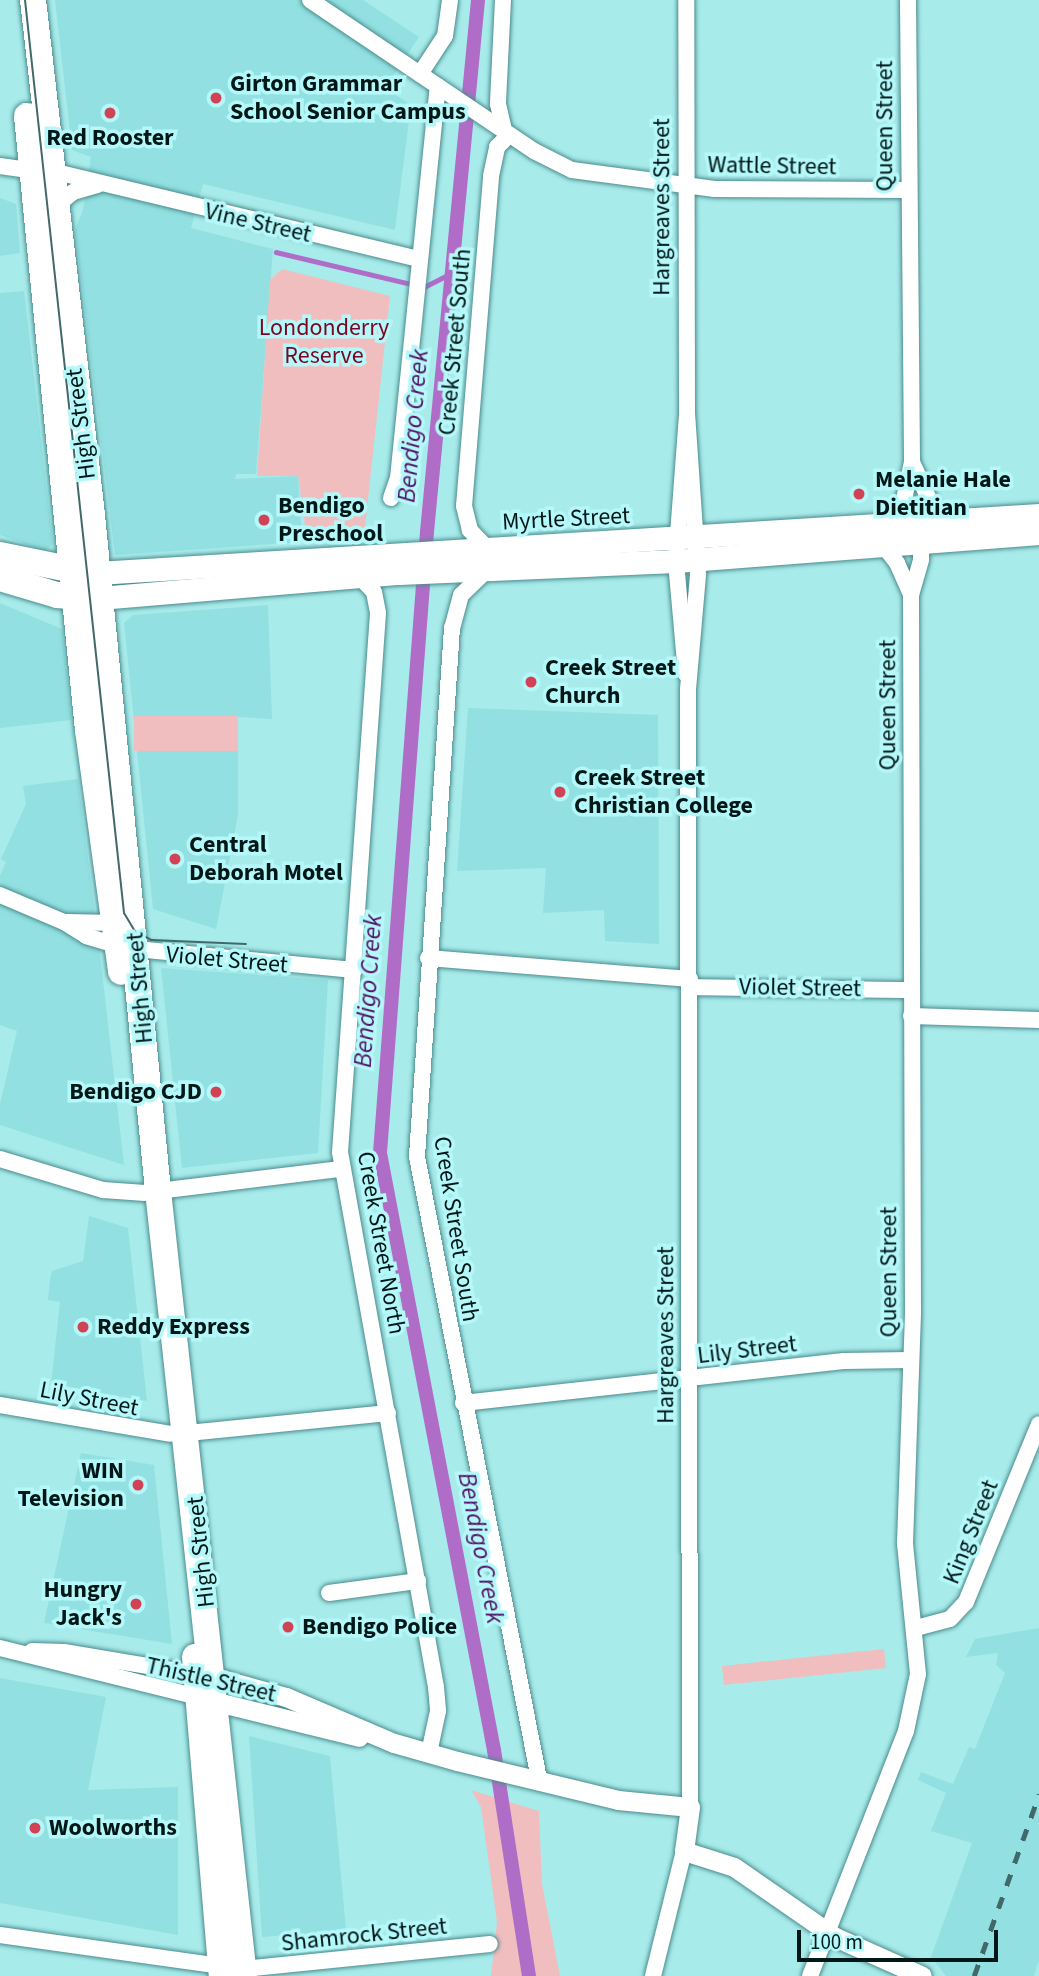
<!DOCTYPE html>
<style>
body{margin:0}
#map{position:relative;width:1039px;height:1976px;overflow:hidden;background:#a8ebeb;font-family:"Source Sans 3",sans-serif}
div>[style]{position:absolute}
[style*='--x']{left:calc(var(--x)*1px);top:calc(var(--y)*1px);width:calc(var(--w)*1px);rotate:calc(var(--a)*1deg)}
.built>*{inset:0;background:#92e0e1}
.green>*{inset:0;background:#f1bebf;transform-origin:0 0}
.stream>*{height:4.5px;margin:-2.25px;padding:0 2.25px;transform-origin:2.25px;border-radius:2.25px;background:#b06dc7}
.canal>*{height:14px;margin:-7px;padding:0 7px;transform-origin:7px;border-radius:7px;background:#b06dc7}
.roads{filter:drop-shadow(0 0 2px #4b8c8d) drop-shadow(0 0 2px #4b8c8d)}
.minor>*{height:16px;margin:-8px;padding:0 8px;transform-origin:8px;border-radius:8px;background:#fff}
.tertiary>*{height:19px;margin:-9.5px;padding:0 9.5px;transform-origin:9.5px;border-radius:9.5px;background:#fff}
.secondary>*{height:23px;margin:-11.5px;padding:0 11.5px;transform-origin:11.5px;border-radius:11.5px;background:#fff}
.trunk>*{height:26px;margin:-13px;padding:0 13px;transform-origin:13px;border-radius:13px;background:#fff}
.tram>*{height:2px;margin:-1px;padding:0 1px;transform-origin:1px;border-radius:1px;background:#416969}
.rail>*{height:4.5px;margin-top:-2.25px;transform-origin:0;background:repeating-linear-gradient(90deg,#416969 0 12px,transparent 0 24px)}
.dots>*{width:19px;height:19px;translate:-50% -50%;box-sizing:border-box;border:4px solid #b5f8f9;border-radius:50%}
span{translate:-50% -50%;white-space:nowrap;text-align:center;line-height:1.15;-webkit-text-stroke:7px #b5f8f9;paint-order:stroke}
.poi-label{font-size:24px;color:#001718;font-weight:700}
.left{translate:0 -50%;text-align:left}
.right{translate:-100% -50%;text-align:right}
.street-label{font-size:24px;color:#001718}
.park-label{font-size:24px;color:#790622}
.water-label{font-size:26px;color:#531266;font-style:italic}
.scale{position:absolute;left:797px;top:1930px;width:201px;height:32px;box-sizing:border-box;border:4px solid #001718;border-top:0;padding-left:9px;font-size:21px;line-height:24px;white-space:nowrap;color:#001718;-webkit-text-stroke:5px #b5f8f9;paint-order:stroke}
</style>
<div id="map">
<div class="built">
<div style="clip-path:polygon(55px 0,363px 0,419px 37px,385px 88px,411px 105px,395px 230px,203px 184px,191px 228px,273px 249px,256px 474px,236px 474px,235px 479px,298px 476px,302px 542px,115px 555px,75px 229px,83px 210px,91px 157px,72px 150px)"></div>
<div style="clip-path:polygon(0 198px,16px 204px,20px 253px,0 256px)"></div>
<div style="clip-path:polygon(24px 291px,53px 544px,45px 551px,0 535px,0 293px)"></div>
<div style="clip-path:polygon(0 603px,62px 629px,71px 720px,0 728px)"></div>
<div style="clip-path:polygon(268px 605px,272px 719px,238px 717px,238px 815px,216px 929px,153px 909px,124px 623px,133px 615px)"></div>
<div style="clip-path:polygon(468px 708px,658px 715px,659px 944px,605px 941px,604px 910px,543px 913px,546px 868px,457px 871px)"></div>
<div style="clip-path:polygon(78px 779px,100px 954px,124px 1165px,0 1125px,0 1104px,17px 1031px,0 1025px,0 876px,6px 862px,1px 859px,26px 804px,23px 786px)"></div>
<div style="clip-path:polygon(161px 968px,328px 980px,318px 1153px,182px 1168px)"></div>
<div style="clip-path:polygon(89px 1216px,128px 1228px,147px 1401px,51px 1384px,60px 1302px,48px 1300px,50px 1279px,52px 1271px,83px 1261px)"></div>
<div style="clip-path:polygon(81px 1453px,154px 1465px,172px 1644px,44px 1623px)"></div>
<div style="clip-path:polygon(1039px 1628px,1039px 1960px,1034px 1976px,946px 1976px,931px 1957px,972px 1843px,931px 1831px,946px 1793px,918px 1780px,921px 1772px,953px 1784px,969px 1747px,975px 1749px,1005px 1673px,996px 1665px,998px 1653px,966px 1657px,975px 1639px)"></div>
<div style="clip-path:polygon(0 1678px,106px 1697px,88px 1790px,178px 1787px,178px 1935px,0 1903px)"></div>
<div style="clip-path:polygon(249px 1736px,330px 1756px,346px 1930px,262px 1937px)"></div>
</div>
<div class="green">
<div style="clip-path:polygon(282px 269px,390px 296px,365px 527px,359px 538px,307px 540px,298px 476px,257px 476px,270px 280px)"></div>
<div style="left:238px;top:716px;width:35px;height:104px;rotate:90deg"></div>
<div style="left:884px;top:1649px;width:19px;height:163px;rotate:84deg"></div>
<div style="clip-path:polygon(471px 1790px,539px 1811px,542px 1884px,560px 1976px,491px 1976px,497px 1922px,481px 1807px)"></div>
</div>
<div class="stream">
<div style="--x:276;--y:252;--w:152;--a:13.3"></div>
<div style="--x:424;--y:287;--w:31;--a:-27"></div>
</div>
<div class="canal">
<div style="--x:478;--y:0;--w:534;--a:95.48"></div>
<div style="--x:427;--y:532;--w:623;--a:94.33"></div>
<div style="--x:380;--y:1153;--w:608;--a:79.19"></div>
<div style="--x:494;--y:1750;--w:229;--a:81.2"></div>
</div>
<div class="roads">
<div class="minor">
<div style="--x:310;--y:0;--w:270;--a:34"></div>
<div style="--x:534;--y:151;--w:42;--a:26.6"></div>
<div style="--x:572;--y:170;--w:144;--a:7.6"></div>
<div style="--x:715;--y:189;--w:192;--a:0.3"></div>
<div style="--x:503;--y:0;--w:104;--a:92.8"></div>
<div style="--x:498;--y:104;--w:28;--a:77"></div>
<div style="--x:908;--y:0;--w:462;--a:89.5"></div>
<div style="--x:912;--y:462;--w:65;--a:65.4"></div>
<div style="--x:420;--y:74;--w:45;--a:-56.7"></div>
<div style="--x:445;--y:36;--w:36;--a:-82"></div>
<div style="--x:0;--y:166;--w:34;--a:8"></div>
<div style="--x:52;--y:171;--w:377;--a:13.5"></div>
<div style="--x:56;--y:206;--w:22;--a:-39"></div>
<div style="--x:73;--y:192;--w:26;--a:-16"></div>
<div style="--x:687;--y:413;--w:162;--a:86.1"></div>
<div style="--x:698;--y:575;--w:115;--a:95"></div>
<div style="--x:688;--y:690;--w:1117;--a:89.9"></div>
<div style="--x:391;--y:498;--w:21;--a:-71"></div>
<div style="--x:398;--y:478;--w:394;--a:-84.2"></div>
<div style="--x:903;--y:532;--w:28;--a:-90"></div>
<div style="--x:903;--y:504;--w:43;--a:-77.9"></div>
<div style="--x:883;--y:545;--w:23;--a:52"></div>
<div style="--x:897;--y:563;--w:35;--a:66"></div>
<div style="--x:489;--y:550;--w:28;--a:-134"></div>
<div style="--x:470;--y:530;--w:25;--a:-104"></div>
<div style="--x:464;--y:506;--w:331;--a:-85.3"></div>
<div style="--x:491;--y:176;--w:30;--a:-78"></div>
<div style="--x:497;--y:147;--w:17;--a:-45"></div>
<div style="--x:488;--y:569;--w:37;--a:136"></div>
<div style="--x:461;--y:595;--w:34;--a:105"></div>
<div style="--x:452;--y:628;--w:530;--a:93.79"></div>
<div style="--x:417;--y:1157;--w:634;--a:78.9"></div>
<div style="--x:359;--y:576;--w:22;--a:47"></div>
<div style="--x:374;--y:592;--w:21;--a:79"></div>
<div style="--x:378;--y:613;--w:540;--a:94.03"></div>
<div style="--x:340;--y:1152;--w:544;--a:79.83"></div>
<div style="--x:436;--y:1687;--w:24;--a:85"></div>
<div style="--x:438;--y:1711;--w:43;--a:102.1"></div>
<div style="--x:686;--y:674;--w:113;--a:-95.1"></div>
<div style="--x:676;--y:561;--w:148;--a:-85.7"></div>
<div style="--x:687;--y:413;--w:413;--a:-90.1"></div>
<div style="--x:0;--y:895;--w:69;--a:22.9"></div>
<div style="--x:64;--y:922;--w:26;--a:32"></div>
<div style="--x:86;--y:936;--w:34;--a:17"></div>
<div style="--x:67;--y:922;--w:48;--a:1.2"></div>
<div style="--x:136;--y:949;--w:219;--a:5.5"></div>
<div style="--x:428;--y:958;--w:263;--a:4.6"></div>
<div style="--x:690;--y:987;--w:221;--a:0.8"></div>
<div style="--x:911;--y:1016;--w:128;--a:1.8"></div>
<div style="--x:0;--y:1159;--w:108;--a:16.8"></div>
<div style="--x:103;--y:1190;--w:42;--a:4.1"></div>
<div style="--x:158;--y:1191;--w:184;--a:-6.9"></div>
<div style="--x:463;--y:1403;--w:383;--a:-6.3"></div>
<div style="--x:844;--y:1361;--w:66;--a:-0.9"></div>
<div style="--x:0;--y:1405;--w:173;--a:9.6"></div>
<div style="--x:188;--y:1433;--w:201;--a:-5.7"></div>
<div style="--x:329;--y:1593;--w:90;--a:-7.7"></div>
<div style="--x:916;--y:1628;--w:35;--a:-15"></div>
<div style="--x:950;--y:1619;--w:23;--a:-47"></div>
<div style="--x:966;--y:1602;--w:192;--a:-67.7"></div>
<div style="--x:0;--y:1648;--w:204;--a:13.9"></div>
<div style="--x:32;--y:1651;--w:32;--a:2"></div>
<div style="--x:64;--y:1652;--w:134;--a:9.5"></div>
<div style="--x:0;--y:1935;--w:222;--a:8"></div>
<div style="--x:243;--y:1969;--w:248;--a:-5.8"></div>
<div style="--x:653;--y:1976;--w:129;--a:-76.1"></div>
<div style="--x:810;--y:1976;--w:263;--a:-68.6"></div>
<div style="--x:906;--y:1731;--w:58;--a:-78.1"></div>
<div style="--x:918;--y:1674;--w:132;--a:-95.7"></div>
<div style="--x:905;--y:1543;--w:230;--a:-88"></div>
<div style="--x:913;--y:1313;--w:718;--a:-90.16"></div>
<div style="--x:911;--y:595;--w:37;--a:-74"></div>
<div style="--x:921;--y:559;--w:25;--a:-90"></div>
</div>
<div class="tertiary">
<div style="--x:214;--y:1677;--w:75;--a:15.5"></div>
<div style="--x:286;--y:1697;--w:117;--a:23.1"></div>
<div style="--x:394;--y:1743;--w:66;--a:15.9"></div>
<div style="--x:457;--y:1761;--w:166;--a:13.6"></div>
<div style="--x:618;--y:1800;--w:72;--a:5.6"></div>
<div style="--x:690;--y:1807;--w:44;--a:97.8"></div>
<div style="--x:684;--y:1851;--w:52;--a:17.7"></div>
<div style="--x:734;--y:1867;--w:123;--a:34.7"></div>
<div style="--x:835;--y:1937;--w:95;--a:24.1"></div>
<div style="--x:217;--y:1702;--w:146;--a:13.8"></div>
</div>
<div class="secondary">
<div style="--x:97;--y:573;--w:944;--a:-3.52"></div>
<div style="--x:99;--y:598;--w:301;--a:-4.8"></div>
<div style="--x:399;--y:573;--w:277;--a:-2.5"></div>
<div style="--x:676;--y:561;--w:364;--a:-4.4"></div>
</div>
<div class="trunk">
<div style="--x:33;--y:0;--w:518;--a:83.46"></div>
<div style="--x:92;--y:515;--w:679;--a:84.42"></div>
<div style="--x:158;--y:1191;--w:790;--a:83.75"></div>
<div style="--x:27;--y:116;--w:617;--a:84.33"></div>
<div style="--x:88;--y:730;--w:244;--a:82.2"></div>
<div style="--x:0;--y:555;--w:90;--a:11.6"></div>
<div style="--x:0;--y:578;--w:59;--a:16.6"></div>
<div style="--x:57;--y:595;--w:33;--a:5"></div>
<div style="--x:195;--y:1657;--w:320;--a:85.2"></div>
</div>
</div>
<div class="tram">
<div style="--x:25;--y:0;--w:918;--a:83.81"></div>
<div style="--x:124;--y:913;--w:21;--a:59"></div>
<div style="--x:135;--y:931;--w:18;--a:29"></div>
<div style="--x:151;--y:940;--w:95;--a:2.4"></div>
</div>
<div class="rail">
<div style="--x:974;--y:1976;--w:193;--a:-70.3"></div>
</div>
<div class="dots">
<div style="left:216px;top:98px;background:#d24255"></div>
<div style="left:110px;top:113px;background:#d24255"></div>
<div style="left:859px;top:494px;background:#d24255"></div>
<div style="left:264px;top:520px;background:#d24255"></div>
<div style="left:531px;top:682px;background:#d24255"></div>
<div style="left:560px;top:792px;background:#d24255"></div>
<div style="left:175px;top:859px;background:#d24255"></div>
<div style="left:216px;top:1092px;background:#d24255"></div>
<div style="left:83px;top:1327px;background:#d24255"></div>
<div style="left:138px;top:1485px;background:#d24255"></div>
<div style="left:136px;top:1604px;background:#d24255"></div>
<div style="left:288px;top:1627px;background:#d24255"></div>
<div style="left:35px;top:1828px;background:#d24255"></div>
</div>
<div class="poi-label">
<span class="left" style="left:230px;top:98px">Girton Grammar<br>School Senior Campus</span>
<span style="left:110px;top:138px">Red Rooster</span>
<span class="left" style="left:875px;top:494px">Melanie Hale<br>Dietitian</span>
<span class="left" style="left:278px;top:520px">Bendigo<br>Preschool</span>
<span class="left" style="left:545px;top:682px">Creek Street<br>Church</span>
<span class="left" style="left:574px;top:792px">Creek Street<br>Christian College</span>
<span class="left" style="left:189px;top:859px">Central<br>Deborah Motel</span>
<span class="right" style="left:202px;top:1092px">Bendigo CJD</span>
<span class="left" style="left:97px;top:1327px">Reddy Express</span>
<span class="right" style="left:124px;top:1485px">WIN<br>Television</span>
<span class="right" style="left:122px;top:1604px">Hungry<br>Jack's</span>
<span class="left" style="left:302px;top:1627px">Bendigo Police</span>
<span class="left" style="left:49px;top:1828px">Woolworths</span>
</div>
<div class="street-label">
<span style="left:885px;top:126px;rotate:-90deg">Queen Street</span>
<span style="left:772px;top:166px;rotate:1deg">Wattle Street</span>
<span style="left:662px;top:207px;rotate:-90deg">Hargreaves Street</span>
<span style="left:258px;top:223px;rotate:13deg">Vine Street</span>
<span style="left:455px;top:342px;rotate:-85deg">Creek Street South</span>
<span style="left:81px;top:424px;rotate:-97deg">High Street</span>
<span style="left:566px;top:519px;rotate:-3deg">Myrtle Street</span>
<span style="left:888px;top:705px;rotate:-90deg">Queen Street</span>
<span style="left:227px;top:960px;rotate:5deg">Violet Street</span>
<span style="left:140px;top:988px;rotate:-95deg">High Street</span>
<span style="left:800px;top:988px;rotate:1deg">Violet Street</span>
<span style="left:456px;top:1229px;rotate:81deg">Creek Street South</span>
<span style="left:381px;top:1243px;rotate:80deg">Creek Street North</span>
<span style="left:889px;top:1272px;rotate:-90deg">Queen Street</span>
<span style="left:666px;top:1335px;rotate:-90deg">Hargreaves Street</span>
<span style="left:747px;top:1350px;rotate:-7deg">Lily Street</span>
<span style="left:89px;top:1399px;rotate:11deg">Lily Street</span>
<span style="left:971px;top:1532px;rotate:-68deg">King Street</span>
<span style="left:201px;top:1552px;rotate:-96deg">High Street</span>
<span style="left:211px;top:1680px;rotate:13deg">Thistle Street</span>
<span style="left:364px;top:1935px;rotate:-6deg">Shamrock Street</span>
</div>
<div class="park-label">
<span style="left:324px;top:342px">Londonderry<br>Reserve</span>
</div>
<div class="water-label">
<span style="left:413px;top:426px;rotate:-85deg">Bendigo Creek</span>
<span style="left:368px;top:991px;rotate:-86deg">Bendigo Creek</span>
<span style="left:481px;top:1548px;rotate:79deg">Bendigo Creek</span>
</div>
<div class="scale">100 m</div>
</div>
